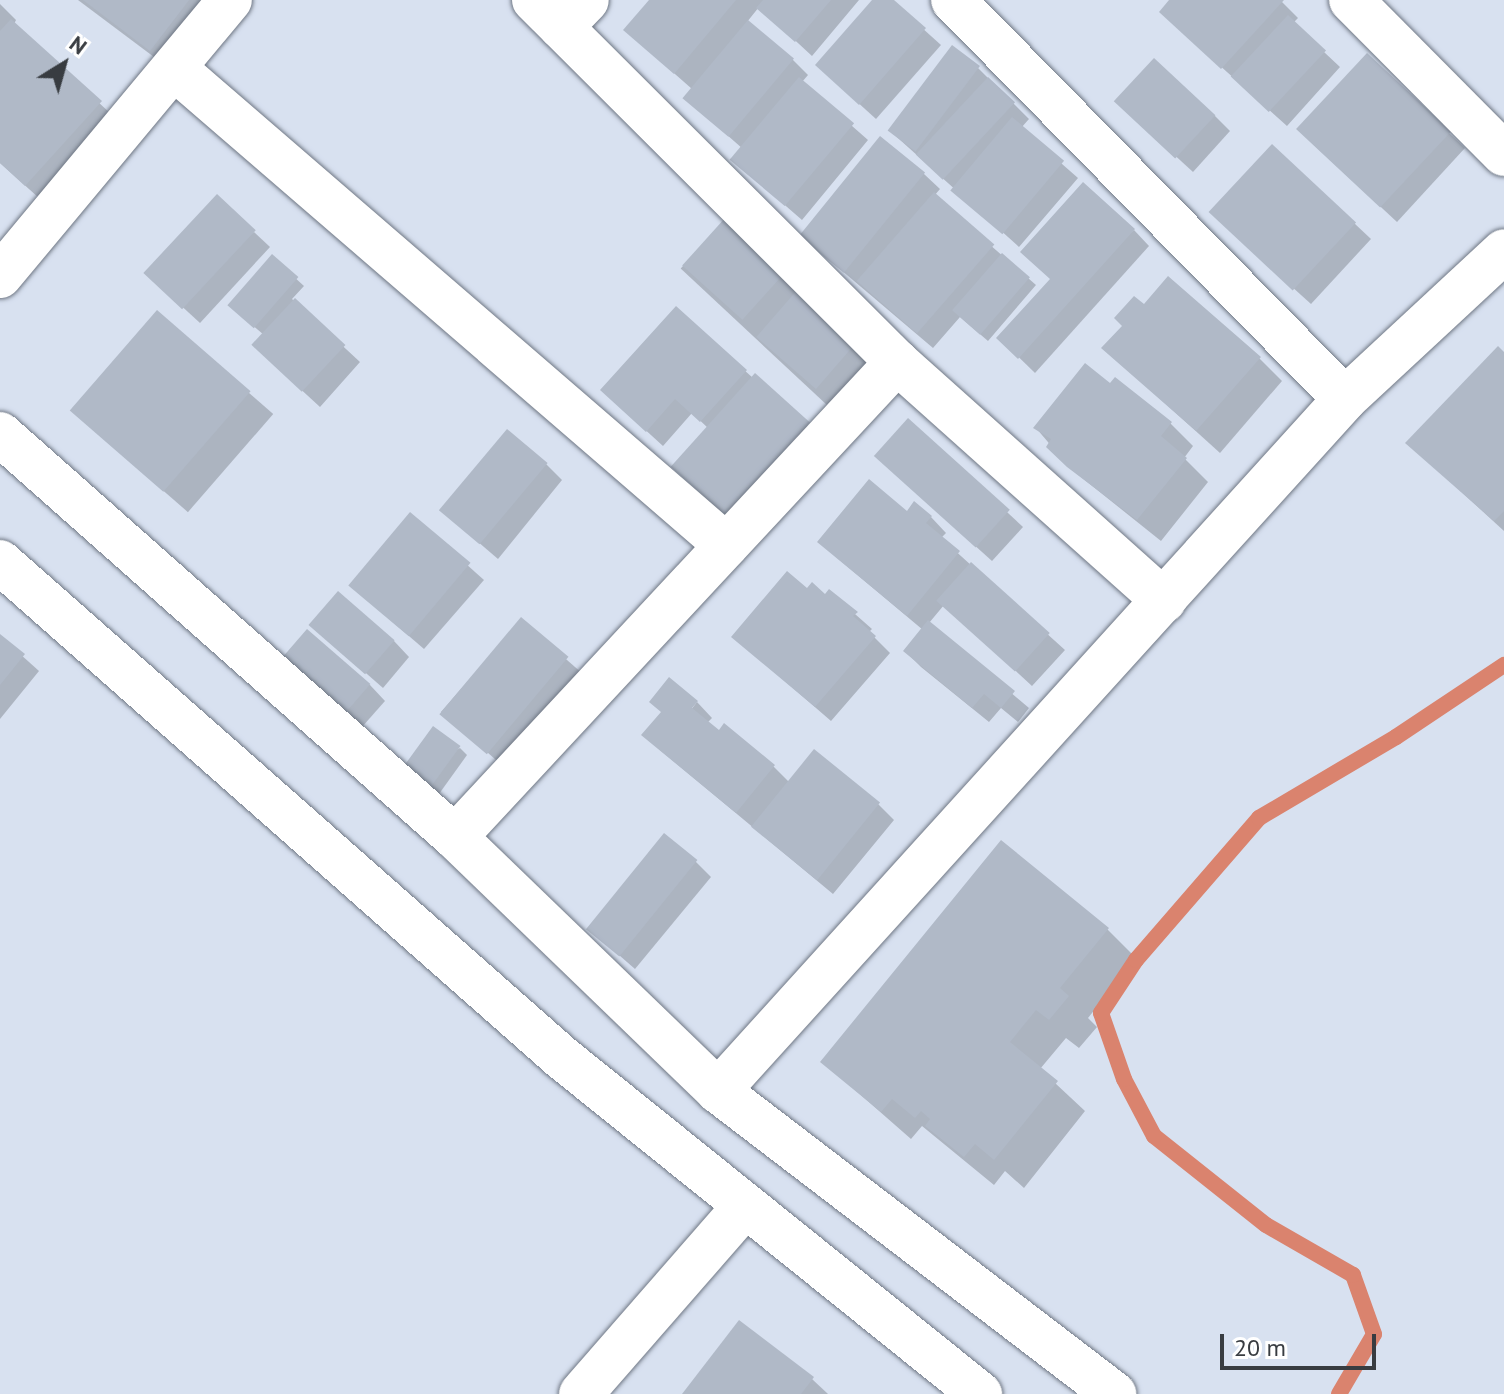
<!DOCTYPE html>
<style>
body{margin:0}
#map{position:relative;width:1504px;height:1394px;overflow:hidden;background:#d8e1f0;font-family:"PT Sans",sans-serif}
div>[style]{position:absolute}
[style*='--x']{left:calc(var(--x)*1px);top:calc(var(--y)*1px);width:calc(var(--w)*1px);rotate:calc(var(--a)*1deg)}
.shadow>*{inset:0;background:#0003;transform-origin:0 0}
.stream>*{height:16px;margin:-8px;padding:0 8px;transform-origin:8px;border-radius:8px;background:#da836e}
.building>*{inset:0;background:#b0b9c7;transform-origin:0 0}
.roads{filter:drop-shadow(0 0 2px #6f7784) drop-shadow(0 0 2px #6f7784)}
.minor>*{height:44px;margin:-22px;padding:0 22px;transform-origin:22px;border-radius:22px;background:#fff}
.secondary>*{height:44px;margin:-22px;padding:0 22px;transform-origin:22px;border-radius:22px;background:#fff}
span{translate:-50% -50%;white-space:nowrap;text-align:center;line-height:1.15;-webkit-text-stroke:7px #fff;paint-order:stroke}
.north{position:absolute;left:24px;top:24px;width:80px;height:80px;-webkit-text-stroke:6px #fff;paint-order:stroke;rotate:37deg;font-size:22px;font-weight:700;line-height:32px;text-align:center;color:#383c41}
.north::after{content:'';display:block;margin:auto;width:28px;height:36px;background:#383c41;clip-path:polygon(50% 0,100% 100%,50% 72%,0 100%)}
.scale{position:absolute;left:1220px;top:1334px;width:156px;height:36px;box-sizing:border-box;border:4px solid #383c41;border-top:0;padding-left:10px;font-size:24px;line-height:28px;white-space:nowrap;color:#383c41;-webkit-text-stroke:6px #fff;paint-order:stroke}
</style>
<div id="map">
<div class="shadow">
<div style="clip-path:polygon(78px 0,229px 0,174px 72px)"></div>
<div style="clip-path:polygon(651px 0,859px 0,812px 56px,759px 7px,747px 22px,792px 59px,808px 75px,802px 82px,868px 140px,802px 220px,733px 160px,743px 149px,685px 98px,692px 89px,642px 45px)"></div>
<div style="clip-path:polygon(874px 0,891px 0,941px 45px,876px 119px,833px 80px)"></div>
<div style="clip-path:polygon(1172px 0,1280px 0,1298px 18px,1293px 23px,1340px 67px,1287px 126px,1177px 27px)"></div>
<div style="clip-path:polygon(0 4px,16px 20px,14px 24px,124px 126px,49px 207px,0 163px)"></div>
<div style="clip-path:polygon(1367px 56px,1465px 148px,1397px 222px,1314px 145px)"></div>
<div style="clip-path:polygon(978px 68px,1029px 119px,1021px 128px,1078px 178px,1019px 247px,889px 130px)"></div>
<div style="clip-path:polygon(1215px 116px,1230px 131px,1193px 172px,1133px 117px)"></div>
<div style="clip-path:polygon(880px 139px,924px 174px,940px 189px,934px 196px,1036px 285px,988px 341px,960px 317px,933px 348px,801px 236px)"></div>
<div style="clip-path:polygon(1272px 146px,1371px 239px,1311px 304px,1227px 228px)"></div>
<div style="left:725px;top:221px;width:200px;height:65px;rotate:43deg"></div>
<div style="clip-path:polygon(1134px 230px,1149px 246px,1035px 373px,999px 338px)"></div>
<div style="clip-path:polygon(254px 232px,270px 247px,200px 323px,163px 289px)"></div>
<div style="clip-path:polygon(272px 257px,304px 286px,292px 299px,360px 362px,320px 407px,270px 361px,264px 335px,237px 312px)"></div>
<div style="clip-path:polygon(1144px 307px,1259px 358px,1282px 381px,1220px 453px,1104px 348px)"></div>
<div style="clip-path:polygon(676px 309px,753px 378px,824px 440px,708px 428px,692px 413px,663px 446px,618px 405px)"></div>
<div style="left:157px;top:313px;width:154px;height:130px;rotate:41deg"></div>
<div style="clip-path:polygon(1504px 355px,1504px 531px,1407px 442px)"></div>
<div style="clip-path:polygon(1110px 386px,1170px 423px,1193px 446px,1184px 458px,1208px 482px,1161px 541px,1071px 469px,1036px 428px)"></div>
<div style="clip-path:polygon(908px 420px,1023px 527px,992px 561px,892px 471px)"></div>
<div style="clip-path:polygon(546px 464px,562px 480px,498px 559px,442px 511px)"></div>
<div style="clip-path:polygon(907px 513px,931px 517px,946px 533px,941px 538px,1065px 650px,1032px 686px,944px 605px,929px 623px,1029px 708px,1018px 722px,1001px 708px,989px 722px,921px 667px,905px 651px,923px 630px,836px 557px)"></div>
<div style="clip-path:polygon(410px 514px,484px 580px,424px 649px,366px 599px)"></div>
<div style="clip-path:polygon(807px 591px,825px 597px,830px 592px,872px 629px,869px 632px,890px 653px,831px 721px,733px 636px)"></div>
<div style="left:521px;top:620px;width:83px;height:122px;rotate:41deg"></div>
<div style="clip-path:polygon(311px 625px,394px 641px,409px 657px,383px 688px)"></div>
<div style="clip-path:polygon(0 636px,39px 671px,0 719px)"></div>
<div style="clip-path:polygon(300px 674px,370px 685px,385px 701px,362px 727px)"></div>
<div style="clip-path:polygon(697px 702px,712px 718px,707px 723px,774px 767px,790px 783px,878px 804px,894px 820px,833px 894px,660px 750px)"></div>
<div style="clip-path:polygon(460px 748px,467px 755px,439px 794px,412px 775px)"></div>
<div style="clip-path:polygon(695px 861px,711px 877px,635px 969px,589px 929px)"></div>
<div style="clip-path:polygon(1107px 929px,1136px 958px,1088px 1018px,1097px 1027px,1079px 1048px,1066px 1038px,1040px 1069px,1085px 1111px,1024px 1188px,1005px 1171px,994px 1185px,922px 1126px,911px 1139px,822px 1061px)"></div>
<div style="clip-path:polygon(812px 1379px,828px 1394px,685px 1394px)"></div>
</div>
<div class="stream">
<div style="--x:1339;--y:1394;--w:69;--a:-59.7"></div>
<div style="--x:1374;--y:1334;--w:63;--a:-109.6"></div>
<div style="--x:1353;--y:1275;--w:100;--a:-150.1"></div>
<div style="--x:1266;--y:1225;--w:143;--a:-141.5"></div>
<div style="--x:1154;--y:1136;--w:64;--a:-117.8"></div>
<div style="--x:1124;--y:1079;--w:70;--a:-109.2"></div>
<div style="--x:1101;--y:1013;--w:64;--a:-56.6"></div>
<div style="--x:1136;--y:960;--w:188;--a:-49.1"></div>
<div style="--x:1259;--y:818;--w:159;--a:-30.6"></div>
<div style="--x:1396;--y:737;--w:130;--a:-33.7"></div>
</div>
<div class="building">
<div style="clip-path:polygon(83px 0,189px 0,150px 51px)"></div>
<div style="clip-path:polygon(649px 0,736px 0,674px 74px,623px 30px)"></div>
<div style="clip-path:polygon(763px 0,831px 0,795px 42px,756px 8px)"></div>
<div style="clip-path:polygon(872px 0,894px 0,926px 28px,859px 105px,815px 65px)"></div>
<div style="clip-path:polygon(1169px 0,1284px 0,1221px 69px,1159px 12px)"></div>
<div style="left:1288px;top:15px;width:52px;height:84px;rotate:43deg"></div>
<div style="clip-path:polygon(11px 19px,102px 101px,25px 186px,0 163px,0 31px)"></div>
<div style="left:748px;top:20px;width:60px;height:102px;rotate:40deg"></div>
<div style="left:952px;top:45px;width:35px;height:107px;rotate:37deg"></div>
<div style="left:1367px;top:53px;width:115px;height:104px;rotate:43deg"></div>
<div style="left:1154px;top:58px;width:84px;height:59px;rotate:43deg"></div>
<div style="left:799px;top:77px;width:72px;height:108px;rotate:40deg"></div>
<div style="left:988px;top:77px;width:37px;height:106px;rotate:43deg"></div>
<div style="left:1012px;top:117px;width:68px;height:96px;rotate:40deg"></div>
<div style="left:880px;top:136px;width:58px;height:129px;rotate:39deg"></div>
<div style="left:1272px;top:144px;width:115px;height:93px;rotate:43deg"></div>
<div style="clip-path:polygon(1083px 182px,1135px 229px,1018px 359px,996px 338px,1050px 279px,1020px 252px)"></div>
<div style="left:934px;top:192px;width:80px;height:118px;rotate:41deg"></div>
<div style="left:217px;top:194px;width:53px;height:108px;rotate:43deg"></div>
<div style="left:725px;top:218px;width:81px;height:64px;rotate:42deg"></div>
<div style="left:1002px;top:253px;width:37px;height:76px;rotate:41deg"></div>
<div style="left:272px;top:254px;width:35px;height:68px;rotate:41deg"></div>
<div style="clip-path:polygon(1168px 276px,1261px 357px,1196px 431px,1101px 348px,1122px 326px,1114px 318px,1134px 296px,1144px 304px)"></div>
<div style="left:799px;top:288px;width:79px;height:65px;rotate:41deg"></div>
<div style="left:295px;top:298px;width:69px;height:64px;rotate:43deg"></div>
<div style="clip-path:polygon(676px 306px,747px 370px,700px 422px,675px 399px,646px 432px,600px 390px)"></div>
<div style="left:157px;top:310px;width:124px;height:133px;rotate:41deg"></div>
<div style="clip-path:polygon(1498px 346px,1504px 352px,1504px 511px,1494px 521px,1405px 443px)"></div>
<div style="clip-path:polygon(1085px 363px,1110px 383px,1115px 377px,1172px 422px,1161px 436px,1187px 458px,1137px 520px,1067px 467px,1046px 447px,1051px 439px,1033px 428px)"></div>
<div style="left:755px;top:373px;width:74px;height:126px;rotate:42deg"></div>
<div style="left:908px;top:418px;width:137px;height:51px;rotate:42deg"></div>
<div style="left:507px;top:429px;width:53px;height:106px;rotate:40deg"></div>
<div style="clip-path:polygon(869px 479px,907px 511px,914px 501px,932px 516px,926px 523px,960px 551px,907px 616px,817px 542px)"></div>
<div style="left:410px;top:512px;width:79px;height:96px;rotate:40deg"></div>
<div style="left:971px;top:562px;width:106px;height:52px;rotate:42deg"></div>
<div style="clip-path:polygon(787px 571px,807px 588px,812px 582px,825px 594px,829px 589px,858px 612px,853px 616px,876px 636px,815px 707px,731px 637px)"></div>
<div style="left:338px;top:591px;width:75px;height:45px;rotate:41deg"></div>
<div style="left:521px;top:617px;width:62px;height:127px;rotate:40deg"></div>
<div style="clip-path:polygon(928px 620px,1015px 691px,1001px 708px,984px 694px,972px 708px,903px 651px)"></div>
<div style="left:307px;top:629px;width:84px;height:38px;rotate:41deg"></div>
<div style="clip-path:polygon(0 634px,25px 654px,0 685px)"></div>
<div style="clip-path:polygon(669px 677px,698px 701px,692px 708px,719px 730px,724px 723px,775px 765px,736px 813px,641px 735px,661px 712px,649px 702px)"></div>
<div style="left:433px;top:726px;width:34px;height:51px;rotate:36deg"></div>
<div style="left:814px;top:749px;width:85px;height:100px;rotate:39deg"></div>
<div style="left:664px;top:833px;width:43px;height:124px;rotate:39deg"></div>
<div style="clip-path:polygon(1001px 840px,1109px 928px,1060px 988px,1069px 996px,1049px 1020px,1036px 1010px,1010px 1042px,1058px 1081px,994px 1160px,975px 1144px,964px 1157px,925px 1126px,930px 1119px,921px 1111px,915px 1118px,892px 1099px,881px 1112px,820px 1062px)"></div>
<div style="clip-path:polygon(739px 1320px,814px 1377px,801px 1394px,682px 1394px)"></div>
</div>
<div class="roads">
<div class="minor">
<div style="--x:534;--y:0;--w:513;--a:44.92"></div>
<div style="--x:897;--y:362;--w:358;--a:41.8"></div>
<div style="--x:953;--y:0;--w:559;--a:45.51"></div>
<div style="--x:1351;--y:0;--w:217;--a:45.2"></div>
<div style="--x:561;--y:27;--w:37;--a:-46"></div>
<div style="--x:174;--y:68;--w:730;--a:40.83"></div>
<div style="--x:0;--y:276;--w:359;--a:-50.2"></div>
<div style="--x:455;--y:837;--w:649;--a:-47.06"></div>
<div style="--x:718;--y:1091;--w:934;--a:-47.82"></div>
<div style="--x:1345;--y:399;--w:217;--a:-42.9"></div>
<div style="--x:581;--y:1394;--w:248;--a:-48.9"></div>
</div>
<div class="secondary">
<div style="--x:0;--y:434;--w:608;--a:41.53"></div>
<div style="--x:455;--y:837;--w:366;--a:44"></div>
<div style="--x:718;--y:1091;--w:499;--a:37.4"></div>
<div style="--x:0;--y:562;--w:748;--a:41.42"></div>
<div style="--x:561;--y:1057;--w:538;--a:38.81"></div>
</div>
</div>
<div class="north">N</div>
<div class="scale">20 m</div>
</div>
